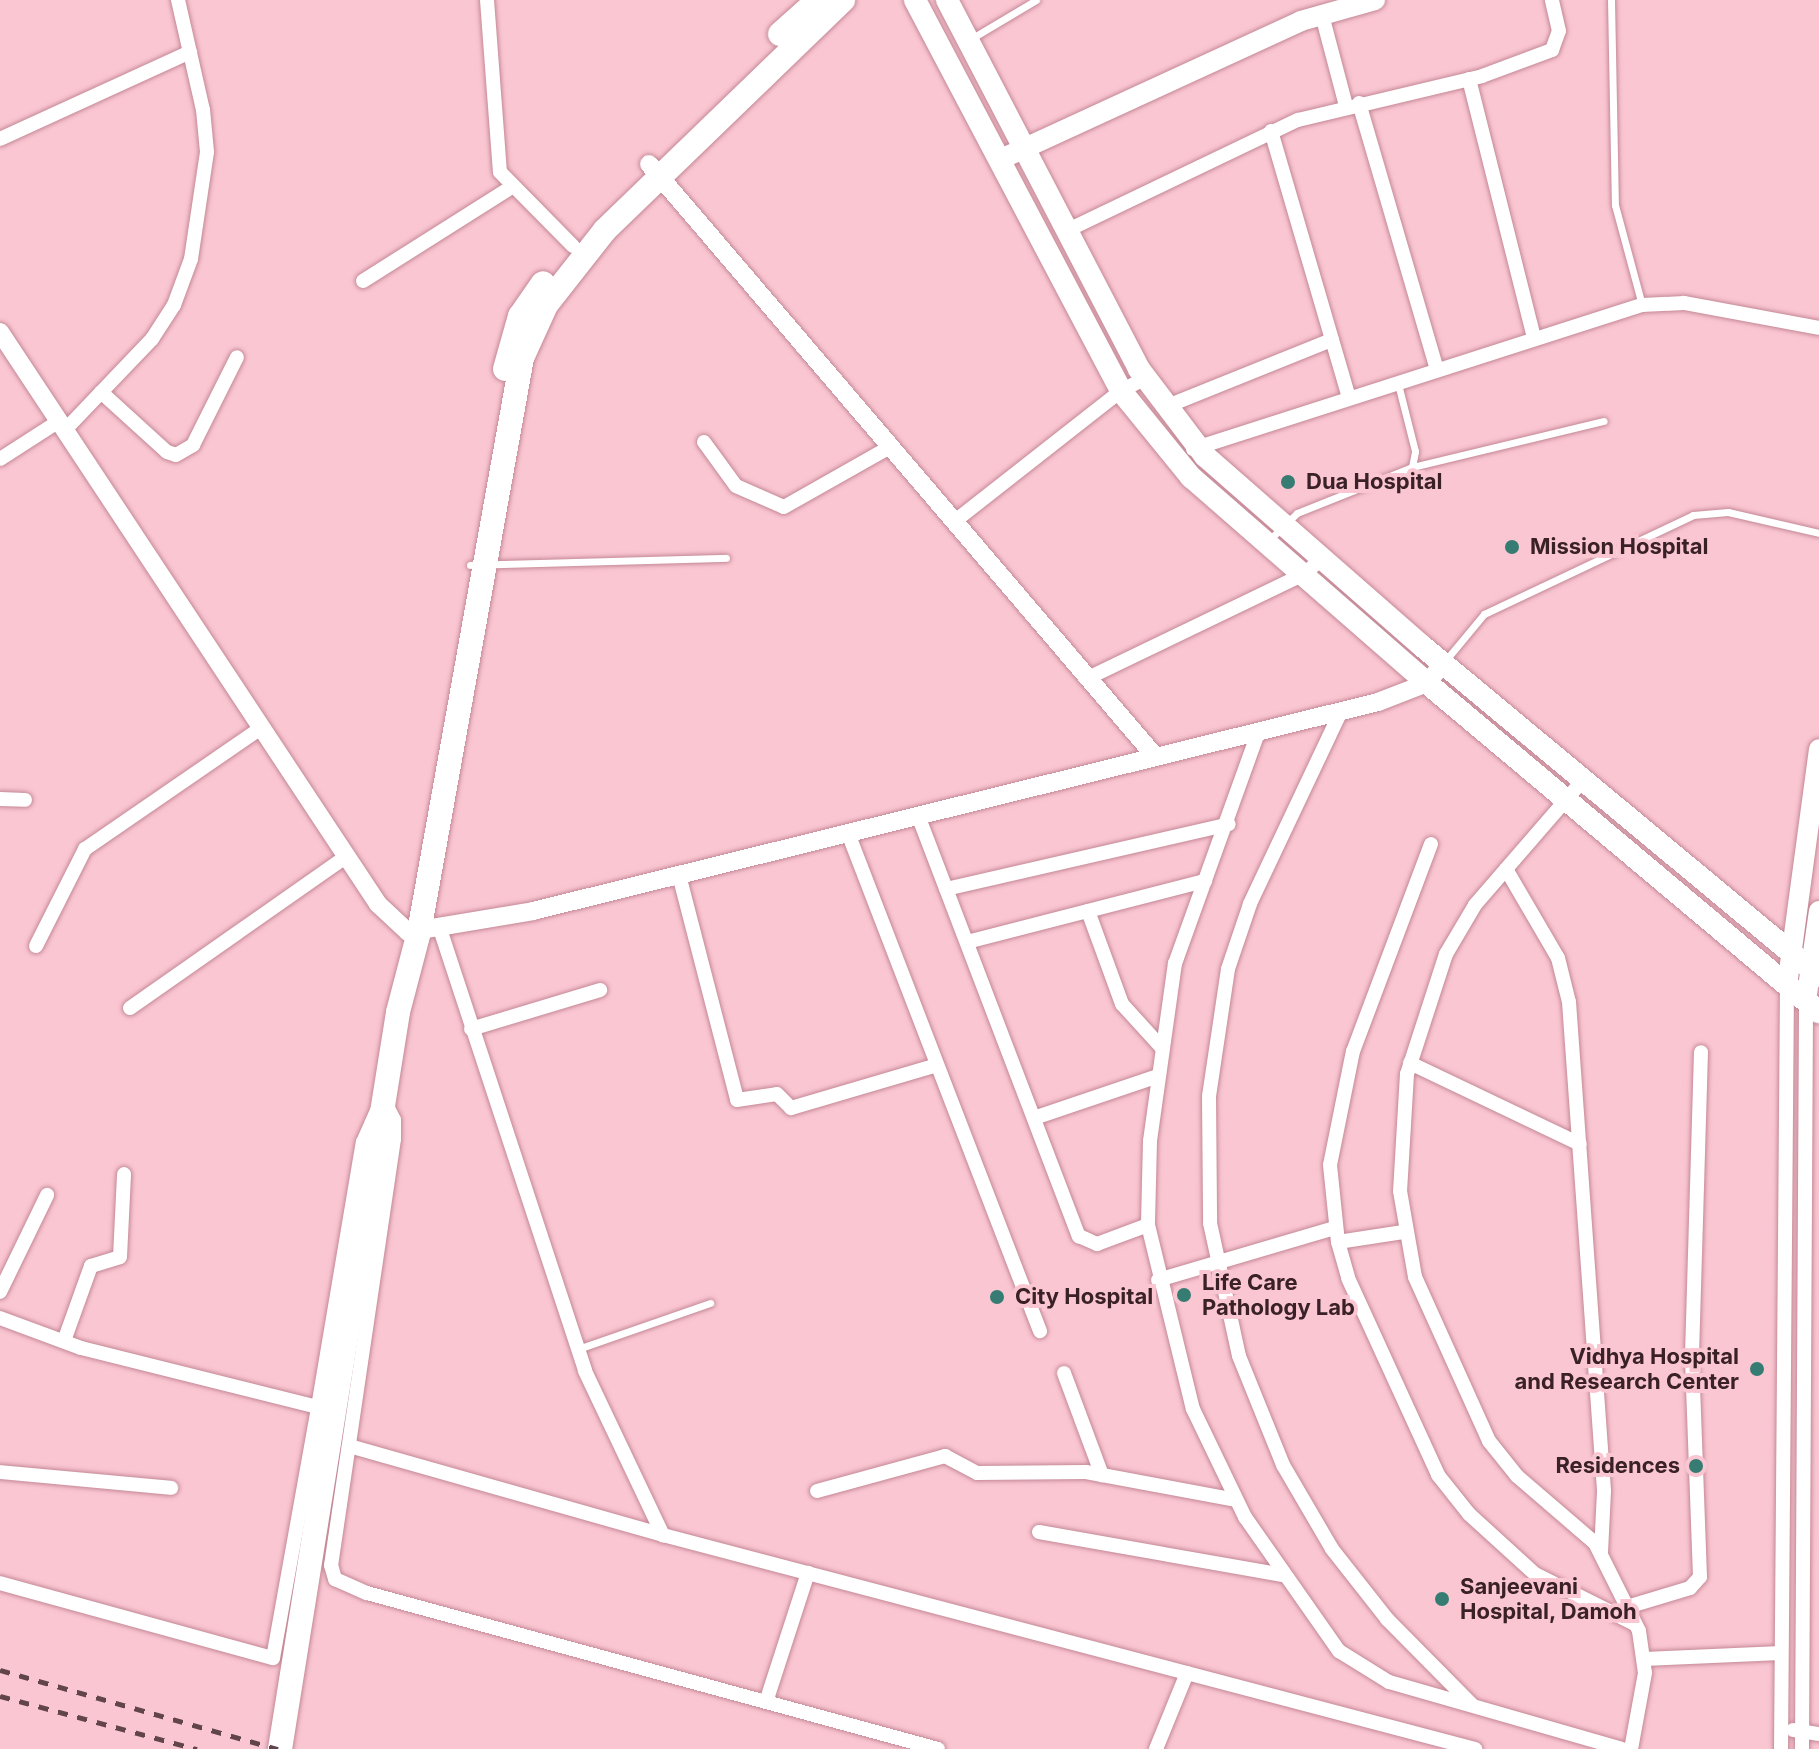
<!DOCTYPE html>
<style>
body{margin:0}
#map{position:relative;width:1819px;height:1749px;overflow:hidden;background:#fac6d2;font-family:Inter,sans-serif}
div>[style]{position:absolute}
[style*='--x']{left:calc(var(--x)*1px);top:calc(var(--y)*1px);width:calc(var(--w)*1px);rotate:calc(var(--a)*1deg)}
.roads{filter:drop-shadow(0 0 2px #c48896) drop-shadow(0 0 2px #c48896)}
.service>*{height:7px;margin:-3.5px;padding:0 3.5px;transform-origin:3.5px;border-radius:3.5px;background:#fff}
.minor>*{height:14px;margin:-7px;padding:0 7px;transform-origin:7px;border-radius:7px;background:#fff}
.tertiary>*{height:18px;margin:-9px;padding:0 9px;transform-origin:9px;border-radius:9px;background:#fff}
.secondary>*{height:20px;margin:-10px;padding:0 10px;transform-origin:10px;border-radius:10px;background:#fff}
.primary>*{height:22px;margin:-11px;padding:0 11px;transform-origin:11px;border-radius:11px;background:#fff}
.trunk>*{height:24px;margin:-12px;padding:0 12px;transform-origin:12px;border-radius:12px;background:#fff}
.rail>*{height:5px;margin-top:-2.5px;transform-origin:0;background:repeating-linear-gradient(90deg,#62444b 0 10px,transparent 0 20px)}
.dots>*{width:22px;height:22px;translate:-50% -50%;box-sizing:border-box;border:4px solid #fac6d2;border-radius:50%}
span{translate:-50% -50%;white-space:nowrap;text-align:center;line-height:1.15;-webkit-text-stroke:8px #fac6d2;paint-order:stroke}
.poi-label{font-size:22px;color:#392127;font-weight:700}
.left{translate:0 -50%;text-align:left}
.right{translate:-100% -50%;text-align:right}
</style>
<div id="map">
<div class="roads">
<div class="service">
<div style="--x:1611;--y:0;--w:205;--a:88.9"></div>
<div style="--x:1615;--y:205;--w:104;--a:74.9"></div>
<div style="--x:969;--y:40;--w:78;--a:-30.8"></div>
<div style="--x:1412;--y:467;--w:197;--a:-13.5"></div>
<div style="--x:1268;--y:541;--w:40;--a:-44"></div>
<div style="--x:1297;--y:513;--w:124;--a:-21.8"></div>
<div style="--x:1412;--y:467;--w:16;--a:-79"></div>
<div style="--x:1415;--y:451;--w:69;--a:-104.2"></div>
<div style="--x:470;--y:565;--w:256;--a:-1.6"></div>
<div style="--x:1445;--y:661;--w:61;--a:-50.3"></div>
<div style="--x:1484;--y:614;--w:231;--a:-25.3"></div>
<div style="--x:1693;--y:515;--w:35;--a:-5"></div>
<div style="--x:1728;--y:512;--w:93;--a:13"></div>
<div style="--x:578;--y:1349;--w:140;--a:-19.2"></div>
</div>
<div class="minor">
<div style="--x:487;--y:0;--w:172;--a:85.7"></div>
<div style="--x:500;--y:172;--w:104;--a:45.4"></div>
<div style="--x:1322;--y:15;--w:94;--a:75.2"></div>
<div style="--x:1469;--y:79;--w:267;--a:75.9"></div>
<div style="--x:1359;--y:103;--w:277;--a:73.7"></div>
<div style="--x:1271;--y:131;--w:277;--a:73.7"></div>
<div style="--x:0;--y:139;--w:209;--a:-24.6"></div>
<div style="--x:1068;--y:230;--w:255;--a:-25.6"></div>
<div style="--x:1298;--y:120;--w:189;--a:-13.4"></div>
<div style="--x:1482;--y:76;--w:75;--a:-20.4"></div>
<div style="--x:1552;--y:50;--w:20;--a:-70"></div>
<div style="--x:1559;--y:31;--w:32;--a:-103"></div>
<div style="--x:363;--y:281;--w:174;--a:-32.3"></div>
<div style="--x:101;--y:392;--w:89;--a:42.3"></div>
<div style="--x:167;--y:452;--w:9;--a:18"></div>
<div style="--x:176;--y:455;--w:20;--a:-30"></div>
<div style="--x:193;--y:445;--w:98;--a:-63.4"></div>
<div style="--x:1165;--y:407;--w:180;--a:-21.9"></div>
<div style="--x:65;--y:430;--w:126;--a:-46.3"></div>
<div style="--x:152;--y:339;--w:40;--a:-57.1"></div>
<div style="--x:174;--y:305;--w:49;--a:-69.7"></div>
<div style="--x:191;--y:259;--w:108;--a:-81.5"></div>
<div style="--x:207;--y:152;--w:42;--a:-95.4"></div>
<div style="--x:203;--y:110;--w:113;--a:-102.8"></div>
<div style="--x:704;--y:442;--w:54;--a:54"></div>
<div style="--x:736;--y:486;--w:52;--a:23.6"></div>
<div style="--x:784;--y:507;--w:124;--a:-29.5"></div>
<div style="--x:1193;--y:449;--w:472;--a:-17.8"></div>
<div style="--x:1642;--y:305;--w:42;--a:-2.7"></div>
<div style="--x:1684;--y:303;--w:137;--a:10.5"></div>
<div style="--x:0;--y:459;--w:70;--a:-32.8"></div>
<div style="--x:955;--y:521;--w:211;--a:-38.1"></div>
<div style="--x:1121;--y:391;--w:27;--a:-28"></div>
<div style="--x:1086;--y:679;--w:242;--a:-25.7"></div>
<div style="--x:1304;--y:574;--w:23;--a:-41"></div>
<div style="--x:1342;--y:709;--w:216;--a:115.3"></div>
<div style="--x:1250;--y:904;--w:69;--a:108.7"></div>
<div style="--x:1228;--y:969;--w:128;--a:98.5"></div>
<div style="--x:1209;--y:1096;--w:127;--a:89.5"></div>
<div style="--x:1210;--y:1223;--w:136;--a:77.7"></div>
<div style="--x:1239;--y:1356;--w:118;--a:68"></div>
<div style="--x:1283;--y:1465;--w:97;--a:59.7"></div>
<div style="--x:1332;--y:1549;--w:89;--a:51.8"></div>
<div style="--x:1387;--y:1619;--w:120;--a:45.3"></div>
<div style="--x:1258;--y:733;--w:245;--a:109.8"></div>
<div style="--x:1175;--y:963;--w:180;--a:98"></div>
<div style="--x:1150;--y:1141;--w:84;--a:91.4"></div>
<div style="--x:1148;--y:1225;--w:189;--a:76.3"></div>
<div style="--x:1193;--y:1409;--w:120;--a:64.3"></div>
<div style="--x:1245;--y:1517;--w:164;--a:55"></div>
<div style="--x:1339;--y:1651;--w:59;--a:31.8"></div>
<div style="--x:1389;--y:1682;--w:242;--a:16"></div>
<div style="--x:1584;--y:779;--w:167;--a:130.9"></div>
<div style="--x:1475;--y:905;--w:57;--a:120.6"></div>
<div style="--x:1446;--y:954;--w:126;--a:108"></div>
<div style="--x:1407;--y:1074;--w:117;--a:93.4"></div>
<div style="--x:1400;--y:1191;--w:87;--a:80.1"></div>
<div style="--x:1415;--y:1277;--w:180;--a:65.7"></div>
<div style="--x:1489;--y:1441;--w:45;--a:51.3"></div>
<div style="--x:1517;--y:1476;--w:103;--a:40.7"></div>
<div style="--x:1595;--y:1543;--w:98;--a:63.4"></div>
<div style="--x:1639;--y:1631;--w:42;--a:81.9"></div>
<div style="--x:1645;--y:1673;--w:77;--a:100.4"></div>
<div style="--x:0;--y:799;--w:25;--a:2"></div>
<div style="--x:919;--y:818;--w:448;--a:69.1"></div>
<div style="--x:1079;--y:1236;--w:20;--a:24"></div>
<div style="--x:1097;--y:1244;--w:54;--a:-20.4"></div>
<div style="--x:848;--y:833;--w:534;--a:68.92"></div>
<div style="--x:1431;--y:844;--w:221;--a:110.6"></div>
<div style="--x:1353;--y:1051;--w:116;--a:101.4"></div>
<div style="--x:1330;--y:1165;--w:77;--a:84.1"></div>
<div style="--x:1338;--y:1242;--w:37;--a:74"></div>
<div style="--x:1348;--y:1278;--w:217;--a:65.4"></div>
<div style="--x:1438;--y:1475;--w:50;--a:51.5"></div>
<div style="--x:1469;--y:1514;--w:89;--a:42.3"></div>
<div style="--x:1535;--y:1574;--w:112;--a:26.6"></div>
<div style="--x:1506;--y:869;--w:103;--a:59.7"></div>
<div style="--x:1558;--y:958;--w:45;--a:76"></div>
<div style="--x:1569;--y:1002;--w:490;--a:85.9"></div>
<div style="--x:1604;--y:1491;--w:61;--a:92.8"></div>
<div style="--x:679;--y:875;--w:232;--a:75.5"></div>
<div style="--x:737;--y:1100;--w:40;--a:-8.5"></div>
<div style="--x:777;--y:1094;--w:20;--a:45"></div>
<div style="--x:791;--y:1108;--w:149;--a:-16.4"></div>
<div style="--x:946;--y:889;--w:290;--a:-12.9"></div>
<div style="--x:1088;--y:911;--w:99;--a:69.9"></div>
<div style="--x:1122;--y:1004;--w:59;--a:47.7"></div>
<div style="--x:440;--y:929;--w:465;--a:71.8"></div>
<div style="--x:585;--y:1371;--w:182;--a:64.6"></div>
<div style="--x:967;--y:942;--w:246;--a:-14.4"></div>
<div style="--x:36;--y:946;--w:109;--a:-63.2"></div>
<div style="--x:85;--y:849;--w:214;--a:-34.5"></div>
<div style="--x:130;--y:1008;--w:264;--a:-35"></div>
<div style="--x:471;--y:1029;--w:135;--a:-16.8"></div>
<div style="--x:1410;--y:1063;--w:188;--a:25.5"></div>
<div style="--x:385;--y:1102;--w:20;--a:63"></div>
<div style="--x:394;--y:1120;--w:19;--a:90"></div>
<div style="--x:394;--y:1139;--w:431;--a:98.4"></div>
<div style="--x:331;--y:1565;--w:15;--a:74"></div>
<div style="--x:335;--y:1579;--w:35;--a:24"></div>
<div style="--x:367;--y:1593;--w:592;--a:15.28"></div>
<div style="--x:1034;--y:1118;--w:131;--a:-18.7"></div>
<div style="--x:1338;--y:1242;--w:66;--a:-8.7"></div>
<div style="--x:1158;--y:1280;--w:184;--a:-16.4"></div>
<div style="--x:0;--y:1292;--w:108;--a:-64.1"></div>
<div style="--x:0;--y:1318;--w:86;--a:20.3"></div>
<div style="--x:81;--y:1348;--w:244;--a:14"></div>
<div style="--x:318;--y:1407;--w:269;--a:-80.4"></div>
<div style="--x:363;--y:1142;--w:34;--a:-66"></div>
<div style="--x:64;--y:1341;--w:80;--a:-70.2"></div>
<div style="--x:91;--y:1266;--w:30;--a:-17"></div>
<div style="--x:120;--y:1257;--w:83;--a:-87.2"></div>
<div style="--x:1064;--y:1373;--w:109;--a:69.6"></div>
<div style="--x:349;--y:1446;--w:326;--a:15.8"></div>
<div style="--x:663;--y:1535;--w:840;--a:14.76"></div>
<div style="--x:0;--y:1472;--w:172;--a:5.3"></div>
<div style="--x:817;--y:1491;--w:133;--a:-15.3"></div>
<div style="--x:945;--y:1456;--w:36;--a:28"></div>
<div style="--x:977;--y:1473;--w:109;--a:-0.5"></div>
<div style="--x:1086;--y:1472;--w:152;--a:10.6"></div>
<div style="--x:1039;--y:1532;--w:249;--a:10"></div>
<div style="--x:0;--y:1583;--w:283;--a:15.4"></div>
<div style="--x:273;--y:1658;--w:255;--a:-79.8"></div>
<div style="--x:1627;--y:1607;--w:66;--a:-16.8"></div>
<div style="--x:1690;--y:1588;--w:15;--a:-48"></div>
<div style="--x:1700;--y:1577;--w:222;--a:-92.1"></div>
<div style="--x:1692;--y:1355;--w:303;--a:-88.3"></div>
<div style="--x:1644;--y:1659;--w:137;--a:-2.5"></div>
<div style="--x:766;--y:1702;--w:136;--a:-72"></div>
<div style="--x:1793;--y:1730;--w:26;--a:9"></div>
<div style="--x:1156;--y:1749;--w:82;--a:-67.8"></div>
<div style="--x:1781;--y:1749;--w:763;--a:-89.55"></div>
<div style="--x:1802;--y:1749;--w:748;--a:-89.69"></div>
</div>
<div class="tertiary">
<div style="--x:649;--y:164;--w:777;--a:49.49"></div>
<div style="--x:0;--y:332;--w:686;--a:56.54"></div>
<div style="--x:378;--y:904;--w:41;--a:43"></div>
<div style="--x:408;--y:932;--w:127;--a:-9.5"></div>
<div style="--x:533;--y:911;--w:870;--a:-13.89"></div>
<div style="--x:1378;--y:702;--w:53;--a:-21.2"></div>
<div style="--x:1427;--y:683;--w:26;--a:-50"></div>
</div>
<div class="secondary">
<div style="--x:999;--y:160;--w:332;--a:-24.7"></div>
<div style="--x:1301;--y:21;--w:77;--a:-15.8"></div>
<div style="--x:1787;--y:986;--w:239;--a:-82.3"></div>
<div style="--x:1806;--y:1001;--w:91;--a:-81.8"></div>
</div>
<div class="primary">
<div style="--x:915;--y:0;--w:442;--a:62.2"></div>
<div style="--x:1121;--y:391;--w:111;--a:50.9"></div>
<div style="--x:1191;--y:477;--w:313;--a:41.1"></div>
<div style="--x:1427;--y:683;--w:512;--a:40.01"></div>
<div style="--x:947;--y:0;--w:416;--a:62.5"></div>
<div style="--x:1139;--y:369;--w:109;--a:52.8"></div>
<div style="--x:1205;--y:456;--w:288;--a:41.2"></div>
<div style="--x:1422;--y:646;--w:516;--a:39.73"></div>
</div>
<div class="trunk">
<div style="--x:780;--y:34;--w:51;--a:-41.8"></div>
<div style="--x:505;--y:369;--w:55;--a:-74.2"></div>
<div style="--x:520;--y:316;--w:40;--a:-55.1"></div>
<div style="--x:280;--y:1749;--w:746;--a:-80.9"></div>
<div style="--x:398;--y:1012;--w:83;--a:-75.3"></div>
<div style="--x:419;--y:932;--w:583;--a:-79.83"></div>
<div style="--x:522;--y:358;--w:58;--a:-65.6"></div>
<div style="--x:546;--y:305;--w:95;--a:-51.8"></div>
<div style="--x:605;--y:230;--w:331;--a:-44"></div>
</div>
</div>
<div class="rail">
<div style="--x:0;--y:1670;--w:289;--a:15.9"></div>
<div style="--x:0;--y:1696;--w:204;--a:15.1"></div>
</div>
<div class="dots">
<div style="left:1288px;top:482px;background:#367c73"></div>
<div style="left:1512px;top:547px;background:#367c73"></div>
<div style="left:1184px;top:1295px;background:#367c73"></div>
<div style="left:997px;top:1297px;background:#367c73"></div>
<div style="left:1757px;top:1369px;background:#367c73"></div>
<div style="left:1696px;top:1466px;background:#367c73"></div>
<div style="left:1442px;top:1599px;background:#367c73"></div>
</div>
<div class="poi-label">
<span class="left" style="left:1306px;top:482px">Dua Hospital</span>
<span class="left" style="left:1530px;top:547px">Mission Hospital</span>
<span class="left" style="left:1202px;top:1295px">Life Care<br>Pathology Lab</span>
<span class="left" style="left:1015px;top:1297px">City Hospital</span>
<span class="right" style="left:1739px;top:1369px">Vidhya Hospital<br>and Research Center</span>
<span class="right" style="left:1680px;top:1466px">Residences</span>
<span class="left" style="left:1460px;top:1599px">Sanjeevani<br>Hospital, Damoh</span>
</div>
</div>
